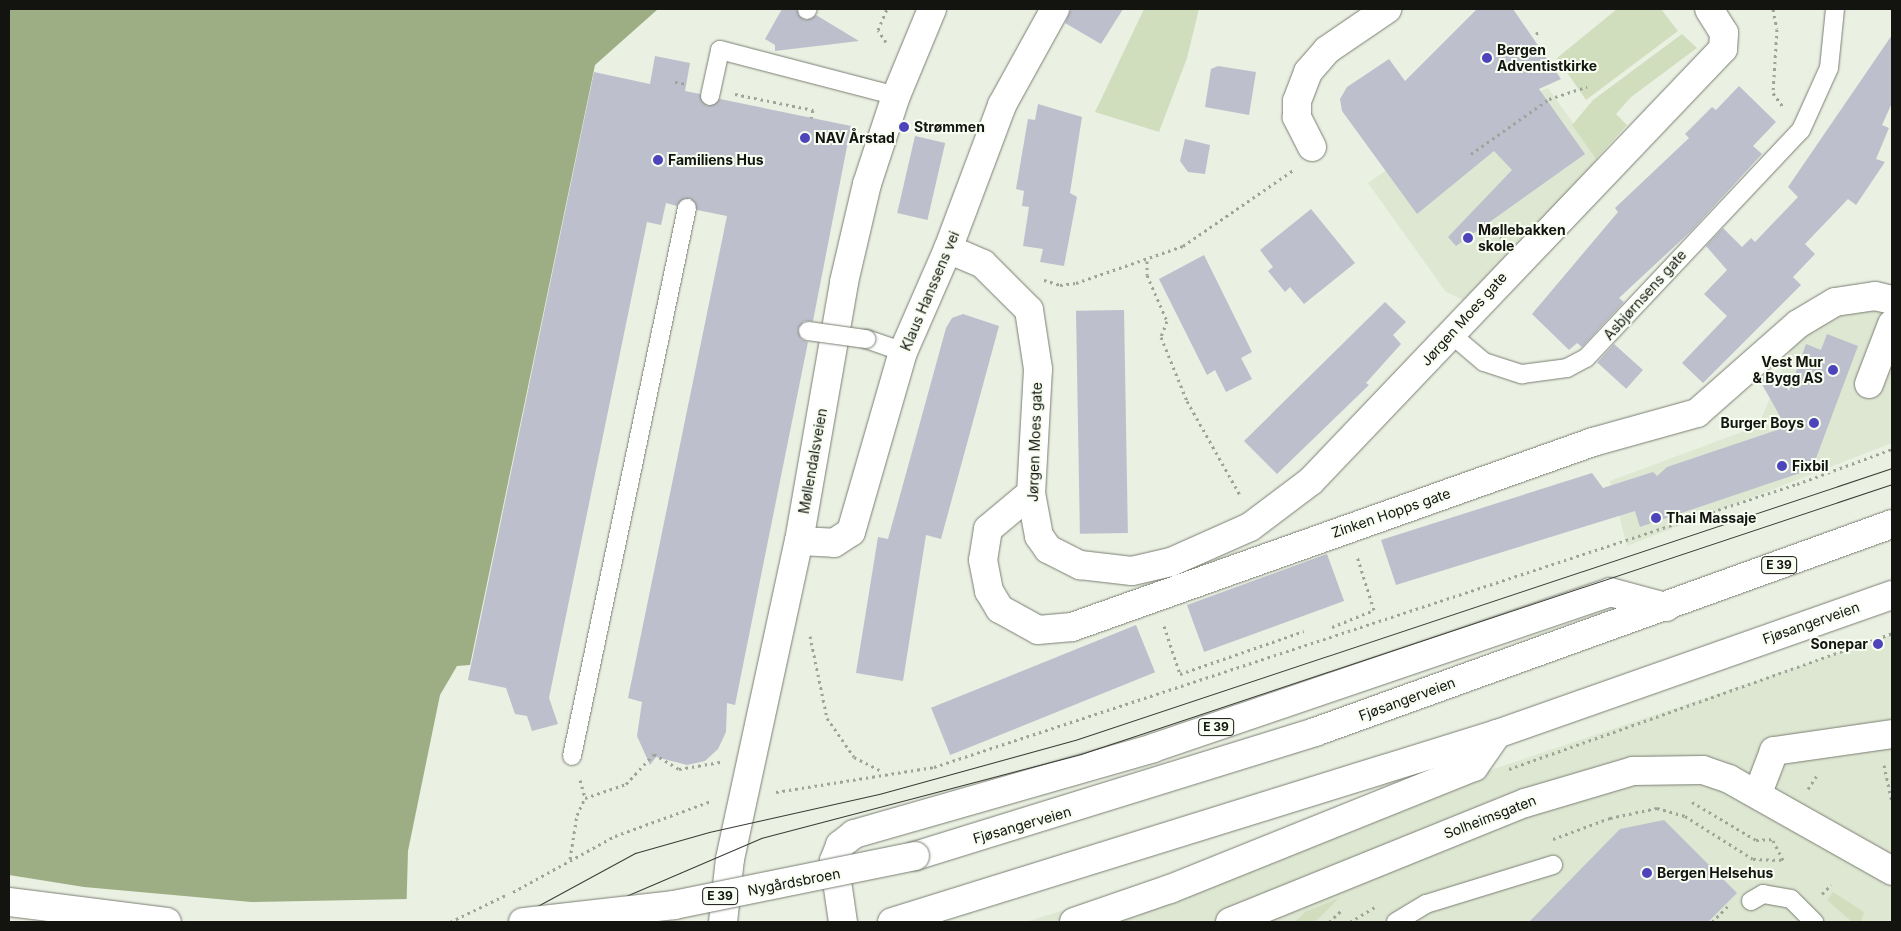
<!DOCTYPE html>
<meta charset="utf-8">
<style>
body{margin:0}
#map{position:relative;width:1901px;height:931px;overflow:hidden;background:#eaf0e2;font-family:Inter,sans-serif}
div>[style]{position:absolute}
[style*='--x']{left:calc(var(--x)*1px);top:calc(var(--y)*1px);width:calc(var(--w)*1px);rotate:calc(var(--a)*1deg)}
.built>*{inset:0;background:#dee7d2}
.green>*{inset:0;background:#d1debe}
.water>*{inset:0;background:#9dae84}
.pier>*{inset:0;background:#eaf0e2}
.building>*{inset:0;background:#bdbfcc;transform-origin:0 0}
.path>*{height:3px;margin-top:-1.5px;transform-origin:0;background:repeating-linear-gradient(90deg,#9fa499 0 2.5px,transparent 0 6.5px)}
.roads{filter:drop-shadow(0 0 1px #797e72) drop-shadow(0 0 1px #797e72)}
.lane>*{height:18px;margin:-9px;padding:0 9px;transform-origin:9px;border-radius:9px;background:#fff}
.street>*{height:28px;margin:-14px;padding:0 14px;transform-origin:14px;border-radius:14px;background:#fff}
.secondary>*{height:28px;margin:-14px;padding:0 14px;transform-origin:14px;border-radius:14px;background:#fff}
.highway>*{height:28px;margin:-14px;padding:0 14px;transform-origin:14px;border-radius:14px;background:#fff}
.tram>*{height:1px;margin:-0.5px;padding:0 0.5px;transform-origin:0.5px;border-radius:0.5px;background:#3b3d37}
.bridges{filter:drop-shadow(0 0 1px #797e72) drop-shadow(0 0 1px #797e72)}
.lane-bridge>*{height:18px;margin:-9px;padding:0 9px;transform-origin:9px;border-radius:9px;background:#fff}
.highway-bridge>*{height:28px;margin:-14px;padding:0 14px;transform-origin:14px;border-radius:14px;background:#fff}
.dots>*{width:14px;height:14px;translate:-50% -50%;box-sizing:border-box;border:2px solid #f7fdf0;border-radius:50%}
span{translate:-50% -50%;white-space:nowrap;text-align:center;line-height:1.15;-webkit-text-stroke:4px #f7fdf0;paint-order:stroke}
.shield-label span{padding:1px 4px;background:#f7fdf0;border:1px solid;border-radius:4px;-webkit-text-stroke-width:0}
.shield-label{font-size:12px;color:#131410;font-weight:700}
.poi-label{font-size:14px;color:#131410;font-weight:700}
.left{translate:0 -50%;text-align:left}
.right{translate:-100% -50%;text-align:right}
.street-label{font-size:14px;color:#131410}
.frame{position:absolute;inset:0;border:10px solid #131410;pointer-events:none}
</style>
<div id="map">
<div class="built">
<div style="clip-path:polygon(1548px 88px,1601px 162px,1468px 302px,1446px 292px,1368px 183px,1425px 143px)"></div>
<div style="clip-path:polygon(1892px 283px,1892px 443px,1627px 546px,1610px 481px,1758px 426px,1797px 335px)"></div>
<div style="clip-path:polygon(1892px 635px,1892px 922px,1026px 922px,1268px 845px)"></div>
</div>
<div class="green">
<div style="clip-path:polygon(1144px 9px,1199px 9px,1187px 58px,1159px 132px,1095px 112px)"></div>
<div style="clip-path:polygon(1617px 9px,1661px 9px,1678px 31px,1586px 100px,1557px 58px)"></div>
<div style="clip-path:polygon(1682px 34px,1697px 48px,1631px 97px,1616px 114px,1627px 125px,1596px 159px,1572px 125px,1593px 100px)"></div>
<div style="clip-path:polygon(1833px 892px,1864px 912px,1861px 922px,1852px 922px,1827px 900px)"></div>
<div style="clip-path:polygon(1339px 898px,1315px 922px,1295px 922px,1305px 912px)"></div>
</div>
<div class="water">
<div style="clip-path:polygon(9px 9px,658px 9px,595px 65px,470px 665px,457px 666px,440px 695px,408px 851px,406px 922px,9px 922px)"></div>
</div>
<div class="pier">
<div style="clip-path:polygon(9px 875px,84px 887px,251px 902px,409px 899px,408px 922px,9px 922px)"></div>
</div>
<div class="building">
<div style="clip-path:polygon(782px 9px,797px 9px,805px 20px,816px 15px,859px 41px,775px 51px,775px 45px,765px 39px)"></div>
<div style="clip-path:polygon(1071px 9px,1123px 9px,1101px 44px,1065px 23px)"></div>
<div style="clip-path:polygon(1477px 9px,1513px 9px,1561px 79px,1539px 89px,1585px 154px,1456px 246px,1448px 237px,1512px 170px,1494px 151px,1417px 214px,1342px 111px,1340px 99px,1347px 87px,1389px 59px,1405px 81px)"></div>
<div style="clip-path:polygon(1892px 35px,1892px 103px,1882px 125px,1889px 128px,1876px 159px,1885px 162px,1856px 205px,1848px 199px,1805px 244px,1815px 254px,1793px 277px,1801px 285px,1703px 383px,1682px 363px,1727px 316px,1704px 294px,1727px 270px,1706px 246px,1723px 228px,1742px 247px,1751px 238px,1755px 242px,1798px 197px,1788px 187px)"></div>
<div style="clip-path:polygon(655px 56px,690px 63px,685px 91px,700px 94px,707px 106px,720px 99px,851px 126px,813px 321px,804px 321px,798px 329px,801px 339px,808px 342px,735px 705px,727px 703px,726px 732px,718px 749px,705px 761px,687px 765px,656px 757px,650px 765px,637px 736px,642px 702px,628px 698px,727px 216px,697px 210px,690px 198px,677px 206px,666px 203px,661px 225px,647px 222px,549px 698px,558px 724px,532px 731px,527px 716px,515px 714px,506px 688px,468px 680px,594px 72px,650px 84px)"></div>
<div style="clip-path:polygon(1218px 66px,1256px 72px,1249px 115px,1205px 107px,1211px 69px)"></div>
<div style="clip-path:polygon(1739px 86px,1776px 122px,1753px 146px,1762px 154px,1691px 231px,1619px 298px,1624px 302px,1582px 347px,1577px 343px,1569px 350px,1532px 314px,1618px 212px,1615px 208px,1689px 138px,1685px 134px,1712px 107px,1716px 110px)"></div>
<div style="clip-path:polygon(1038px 104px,1082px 117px,1070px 193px,1077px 197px,1064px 266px,1040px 262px,1043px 249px,1023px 246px,1029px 207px,1022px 206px,1024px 191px,1016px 189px,1028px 119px,1035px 120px)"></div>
<div style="left:915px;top:136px;width:31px;height:79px;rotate:13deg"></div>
<div style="clip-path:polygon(1185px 139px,1210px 145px,1205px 174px,1188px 172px,1180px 161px)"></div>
<div style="clip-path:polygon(1311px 209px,1355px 263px,1304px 304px,1290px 287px,1285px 292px,1268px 271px,1273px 267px,1260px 250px)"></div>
<div style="clip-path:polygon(1204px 255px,1252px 352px,1241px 358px,1252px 379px,1226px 392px,1215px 370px,1207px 375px,1159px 279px)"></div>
<div style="clip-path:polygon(1385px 302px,1406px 322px,1393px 335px,1401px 344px,1366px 383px,1369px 385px,1277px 474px,1244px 441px)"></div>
<div style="left:1124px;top:310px;width:223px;height:48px;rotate:89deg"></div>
<div style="clip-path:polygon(963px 314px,999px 326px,941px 539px,926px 535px,903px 681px,856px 673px,878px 537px,888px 539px,946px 328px,952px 318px)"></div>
<div style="clip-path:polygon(1827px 334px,1858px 346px,1812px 469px,1640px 527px,1635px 511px,1396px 585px,1381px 540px,1592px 473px,1603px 488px,1653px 472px,1657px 476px,1667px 467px,1786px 427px,1759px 379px,1770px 369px,1789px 391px,1806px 344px,1821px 350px)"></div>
<div style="left:1614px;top:344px;width:39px;height:25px;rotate:42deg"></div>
<div style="left:1327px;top:554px;width:50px;height:149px;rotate:70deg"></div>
<div style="left:1136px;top:625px;width:51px;height:221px;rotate:68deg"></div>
<div style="clip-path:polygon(1664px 820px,1737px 893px,1708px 922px,1529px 922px,1620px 829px)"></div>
</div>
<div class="path">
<div style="--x:1773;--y:9;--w:20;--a:79"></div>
<div style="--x:1777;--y:29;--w:64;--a:93.6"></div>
<div style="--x:1773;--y:93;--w:19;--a:54"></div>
<div style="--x:1536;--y:34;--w:6;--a:-39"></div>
<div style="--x:886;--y:42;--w:14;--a:-124"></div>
<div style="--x:878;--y:30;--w:23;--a:-67"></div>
<div style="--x:675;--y:82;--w:12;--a:9"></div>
<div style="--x:735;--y:94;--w:80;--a:11.6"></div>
<div style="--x:813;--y:110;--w:8;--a:104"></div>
<div style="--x:1471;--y:154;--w:95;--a:-35.2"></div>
<div style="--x:1549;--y:99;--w:40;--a:-18"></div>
<div style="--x:1493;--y:226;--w:14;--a:56"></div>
<div style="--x:1147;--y:261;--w:14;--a:90"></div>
<div style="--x:1147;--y:275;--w:50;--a:66.5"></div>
<div style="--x:1167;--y:321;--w:17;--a:111"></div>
<div style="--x:1161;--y:337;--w:69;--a:67.9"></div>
<div style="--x:1187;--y:401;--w:110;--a:60.6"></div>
<div style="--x:1044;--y:280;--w:17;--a:17"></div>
<div style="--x:1060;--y:285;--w:16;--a:-7"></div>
<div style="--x:1076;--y:283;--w:113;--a:-19.1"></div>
<div style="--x:1183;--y:246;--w:134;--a:-34.6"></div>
<div style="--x:1164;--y:626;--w:51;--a:71.6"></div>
<div style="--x:1180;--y:674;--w:131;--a:-19.1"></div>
<div style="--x:1332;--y:627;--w:45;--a:-22"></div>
<div style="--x:1374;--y:610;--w:57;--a:-107.5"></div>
<div style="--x:810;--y:636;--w:84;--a:78.3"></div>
<div style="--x:827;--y:718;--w:47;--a:55.3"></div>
<div style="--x:854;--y:757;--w:31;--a:27"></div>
<div style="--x:1884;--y:765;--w:39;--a:78"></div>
<div style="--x:1509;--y:769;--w:406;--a:-19.5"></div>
<div style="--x:580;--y:780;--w:19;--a:74"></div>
<div style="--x:1808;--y:789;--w:17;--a:-57"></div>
<div style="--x:776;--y:792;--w:160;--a:-9"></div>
<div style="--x:934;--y:767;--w:908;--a:-18.16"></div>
<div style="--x:1797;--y:484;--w:101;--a:-20.2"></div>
<div style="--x:1692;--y:802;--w:74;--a:30.7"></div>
<div style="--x:1756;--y:840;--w:18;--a:-3"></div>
<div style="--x:1553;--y:839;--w:61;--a:-20.2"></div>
<div style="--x:1610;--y:818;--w:48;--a:-12"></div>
<div style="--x:1657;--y:808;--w:29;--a:16"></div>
<div style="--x:1685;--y:816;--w:80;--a:32.3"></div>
<div style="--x:1753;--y:859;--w:30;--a:2"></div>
<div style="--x:1783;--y:860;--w:22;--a:-117"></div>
<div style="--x:570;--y:859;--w:45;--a:-81"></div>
<div style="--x:577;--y:815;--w:19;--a:-65"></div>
<div style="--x:585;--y:798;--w:43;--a:-18.9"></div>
<div style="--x:626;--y:784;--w:41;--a:-47"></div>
<div style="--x:654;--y:754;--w:29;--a:31"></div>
<div style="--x:679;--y:769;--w:42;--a:-9.7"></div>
<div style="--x:513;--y:892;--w:116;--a:-28.8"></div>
<div style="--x:615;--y:836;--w:102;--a:-20"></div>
<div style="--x:1822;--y:894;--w:13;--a:-45"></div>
<div style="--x:450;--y:922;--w:64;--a:-25.8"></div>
<div style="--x:1329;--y:922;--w:16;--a:-43"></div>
<div style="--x:1350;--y:922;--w:31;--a:-31"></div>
<div style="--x:1712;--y:922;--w:23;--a:-45"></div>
</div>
<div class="roads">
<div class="lane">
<div style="--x:807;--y:10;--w:1;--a:-45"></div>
<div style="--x:710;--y:96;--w:47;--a:-77.7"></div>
<div style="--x:720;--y:50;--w:182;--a:14.6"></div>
<div style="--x:1452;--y:335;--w:42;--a:40.2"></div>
<div style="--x:1484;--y:362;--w:40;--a:18"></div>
<div style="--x:1522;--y:374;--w:45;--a:-7.6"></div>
<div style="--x:1567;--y:368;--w:21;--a:-28"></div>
<div style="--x:1586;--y:358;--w:313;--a:-46.7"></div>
<div style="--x:1801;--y:130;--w:68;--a:-65.7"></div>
<div style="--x:1829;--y:68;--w:59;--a:-84.2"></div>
<div style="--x:866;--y:339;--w:39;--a:19"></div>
<div style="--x:572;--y:756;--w:560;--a:-78.15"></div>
<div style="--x:1751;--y:901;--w:14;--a:-30"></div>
<div style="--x:1763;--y:894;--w:28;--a:10"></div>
<div style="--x:1791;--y:899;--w:33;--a:45"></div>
<div style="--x:1396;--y:922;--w:35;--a:-31"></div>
<div style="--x:1426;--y:904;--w:133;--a:-17.1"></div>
</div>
<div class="street">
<div style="--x:1312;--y:147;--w:34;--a:-117"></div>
<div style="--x:1297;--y:117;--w:16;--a:-90"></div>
<div style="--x:1297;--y:101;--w:31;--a:-69"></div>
<div style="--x:1308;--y:72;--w:29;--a:-49"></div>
<div style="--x:1327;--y:50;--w:73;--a:-34.3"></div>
<div style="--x:948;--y:249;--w:38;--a:23"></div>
<div style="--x:983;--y:264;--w:65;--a:45"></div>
<div style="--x:1029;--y:310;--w:60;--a:81.3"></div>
<div style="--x:1038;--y:369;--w:124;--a:93.2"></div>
<div style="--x:1031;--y:493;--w:44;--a:79.5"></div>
<div style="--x:1039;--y:536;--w:16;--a:55"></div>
<div style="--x:1048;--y:549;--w:36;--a:27"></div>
<div style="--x:1080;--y:565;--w:52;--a:6.6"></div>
<div style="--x:1132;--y:571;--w:40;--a:-13"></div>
<div style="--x:1171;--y:562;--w:86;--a:-23.9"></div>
<div style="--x:1250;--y:527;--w:76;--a:-37"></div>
<div style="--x:1311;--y:481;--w:597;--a:-46.36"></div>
<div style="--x:1723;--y:49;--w:16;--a:-86"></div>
<div style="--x:1724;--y:33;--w:28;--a:-122"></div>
<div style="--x:1031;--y:493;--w:56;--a:140.1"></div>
<div style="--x:988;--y:529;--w:31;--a:99"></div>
<div style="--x:983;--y:560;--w:32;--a:79"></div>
<div style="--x:989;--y:591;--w:21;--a:59"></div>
<div style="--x:1000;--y:609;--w:43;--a:28.9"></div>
<div style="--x:1038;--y:630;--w:34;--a:-5"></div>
<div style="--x:1072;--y:627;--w:553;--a:-19.55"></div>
<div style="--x:1593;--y:442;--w:108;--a:-15.6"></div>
<div style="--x:1697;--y:413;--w:135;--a:-41.4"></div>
<div style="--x:1798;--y:324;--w:43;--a:-30.7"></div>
<div style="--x:1835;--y:302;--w:40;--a:-8.5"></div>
<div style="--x:1875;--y:296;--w:17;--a:13"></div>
<div style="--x:799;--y:541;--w:35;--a:3"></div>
<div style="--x:834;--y:543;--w:20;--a:-33"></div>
<div style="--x:851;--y:532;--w:187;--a:-73.9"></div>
<div style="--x:903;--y:352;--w:112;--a:-66.4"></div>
<div style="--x:948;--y:249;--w:154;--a:-69.4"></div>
<div style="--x:1002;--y:105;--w:110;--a:-61.1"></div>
<div style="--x:1758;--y:793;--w:45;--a:-69.1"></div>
<div style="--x:1774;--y:751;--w:119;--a:-8.2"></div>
</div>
<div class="secondary">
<div style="--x:1869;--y:384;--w:64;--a:-69"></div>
<div style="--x:723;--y:922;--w:63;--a:-83.7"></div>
<div style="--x:730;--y:859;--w:325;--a:-77.8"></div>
<div style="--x:799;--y:541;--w:263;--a:-80.1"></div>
<div style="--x:844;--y:282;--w:101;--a:-76.8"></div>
<div style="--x:867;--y:184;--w:93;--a:-71.8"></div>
<div style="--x:896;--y:96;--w:94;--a:-67.5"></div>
<div style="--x:1230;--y:922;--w:318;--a:-22"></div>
<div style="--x:1525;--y:803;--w:113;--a:-16.5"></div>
<div style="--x:1633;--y:771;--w:70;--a:-0.8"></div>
<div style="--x:1703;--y:770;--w:28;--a:19"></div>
<div style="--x:1729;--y:779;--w:187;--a:29.4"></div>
</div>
<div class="highway">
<div style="--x:915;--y:856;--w:419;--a:-17.2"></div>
<div style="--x:1315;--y:732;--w:613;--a:-19.82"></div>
<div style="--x:9;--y:902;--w:159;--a:7.2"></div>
<div style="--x:843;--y:922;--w:62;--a:-98.4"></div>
<div style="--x:834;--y:861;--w:17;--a:-69"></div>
<div style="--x:840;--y:845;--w:18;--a:-38"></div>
<div style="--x:854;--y:834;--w:311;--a:-16"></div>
<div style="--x:1153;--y:748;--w:483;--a:-18.8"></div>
<div style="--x:1610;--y:592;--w:58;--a:15"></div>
<div style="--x:892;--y:922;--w:634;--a:-17.26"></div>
<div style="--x:1497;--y:734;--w:419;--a:-19.4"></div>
<div style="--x:1074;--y:922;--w:102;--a:-19"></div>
<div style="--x:1170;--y:889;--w:328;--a:-21.9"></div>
<div style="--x:1474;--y:767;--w:40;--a:-55.1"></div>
</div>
</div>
<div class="tram">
<div style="--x:508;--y:922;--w:145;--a:-28.5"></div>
<div style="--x:635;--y:853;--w:77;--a:-15.8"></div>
<div style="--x:709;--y:832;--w:174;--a:-12.6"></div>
<div style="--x:879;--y:794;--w:203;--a:-15.4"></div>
<div style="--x:1075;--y:740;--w:861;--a:-18.41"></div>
<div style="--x:576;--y:922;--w:34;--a:-30"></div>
<div style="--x:605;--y:905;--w:170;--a:-23.2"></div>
<div style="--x:761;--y:838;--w:331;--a:-14.7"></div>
<div style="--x:1081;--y:754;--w:855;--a:-18.41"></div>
</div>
<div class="bridges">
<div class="lane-bridge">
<div style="--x:808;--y:331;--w:59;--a:7.9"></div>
</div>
<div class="highway-bridge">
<div style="--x:523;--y:922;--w:152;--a:-6.4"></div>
<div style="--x:674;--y:905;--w:246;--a:-11.5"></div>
</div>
</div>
<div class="dots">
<div style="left:1487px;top:58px;background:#4d43ba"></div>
<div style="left:904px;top:127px;background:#4d43ba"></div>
<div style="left:805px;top:138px;background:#4d43ba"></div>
<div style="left:658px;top:160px;background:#4d43ba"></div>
<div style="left:1468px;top:238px;background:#4d43ba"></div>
<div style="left:1833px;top:370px;background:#4d43ba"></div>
<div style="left:1814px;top:423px;background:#4d43ba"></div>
<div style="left:1782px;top:466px;background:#4d43ba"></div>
<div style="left:1656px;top:518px;background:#4d43ba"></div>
<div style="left:1878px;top:644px;background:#4d43ba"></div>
<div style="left:1647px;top:873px;background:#4d43ba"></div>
</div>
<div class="shield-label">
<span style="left:1779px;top:565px">E 39</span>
<span style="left:1216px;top:727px">E 39</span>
<span style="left:720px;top:896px">E 39</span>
</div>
<div class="poi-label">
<span class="left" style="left:1497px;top:58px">Bergen<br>Adventistkirke</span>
<span class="left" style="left:914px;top:127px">Strømmen</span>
<span class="left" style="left:815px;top:138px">NAV Årstad</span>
<span class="left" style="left:668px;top:160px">Familiens Hus</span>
<span class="left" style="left:1478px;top:238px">Møllebakken<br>skole</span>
<span class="right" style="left:1823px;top:370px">Vest Mur<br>&amp; Bygg AS</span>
<span class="right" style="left:1804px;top:423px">Burger Boys</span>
<span class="left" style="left:1792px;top:466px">Fixbil</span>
<span class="left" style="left:1666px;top:518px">Thai Massaje</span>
<span class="right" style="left:1868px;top:644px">Sonepar</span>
<span class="left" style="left:1657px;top:873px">Bergen Helsehus</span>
</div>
<div class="street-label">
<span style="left:930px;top:291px;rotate:-67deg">Klaus Hanssens vei</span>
<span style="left:1645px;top:295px;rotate:-48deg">Asbjørnsens gate</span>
<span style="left:1464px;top:319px;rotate:-48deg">Jørgen Moes gate</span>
<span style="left:1035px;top:442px;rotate:-88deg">Jørgen Moes gate</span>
<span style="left:813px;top:461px;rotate:-80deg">Møllendalsveien</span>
<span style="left:1391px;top:513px;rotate:-19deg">Zinken Hopps gate</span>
<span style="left:1811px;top:623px;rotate:-19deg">Fjøsangerveien</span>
<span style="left:1407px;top:699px;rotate:-20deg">Fjøsangerveien</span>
<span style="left:1490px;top:817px;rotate:-21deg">Solheimsgaten</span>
<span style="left:1022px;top:825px;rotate:-16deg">Fjøsangerveien</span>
<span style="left:794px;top:882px;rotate:-11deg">Nygårdsbroen</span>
</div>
<div class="frame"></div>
</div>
